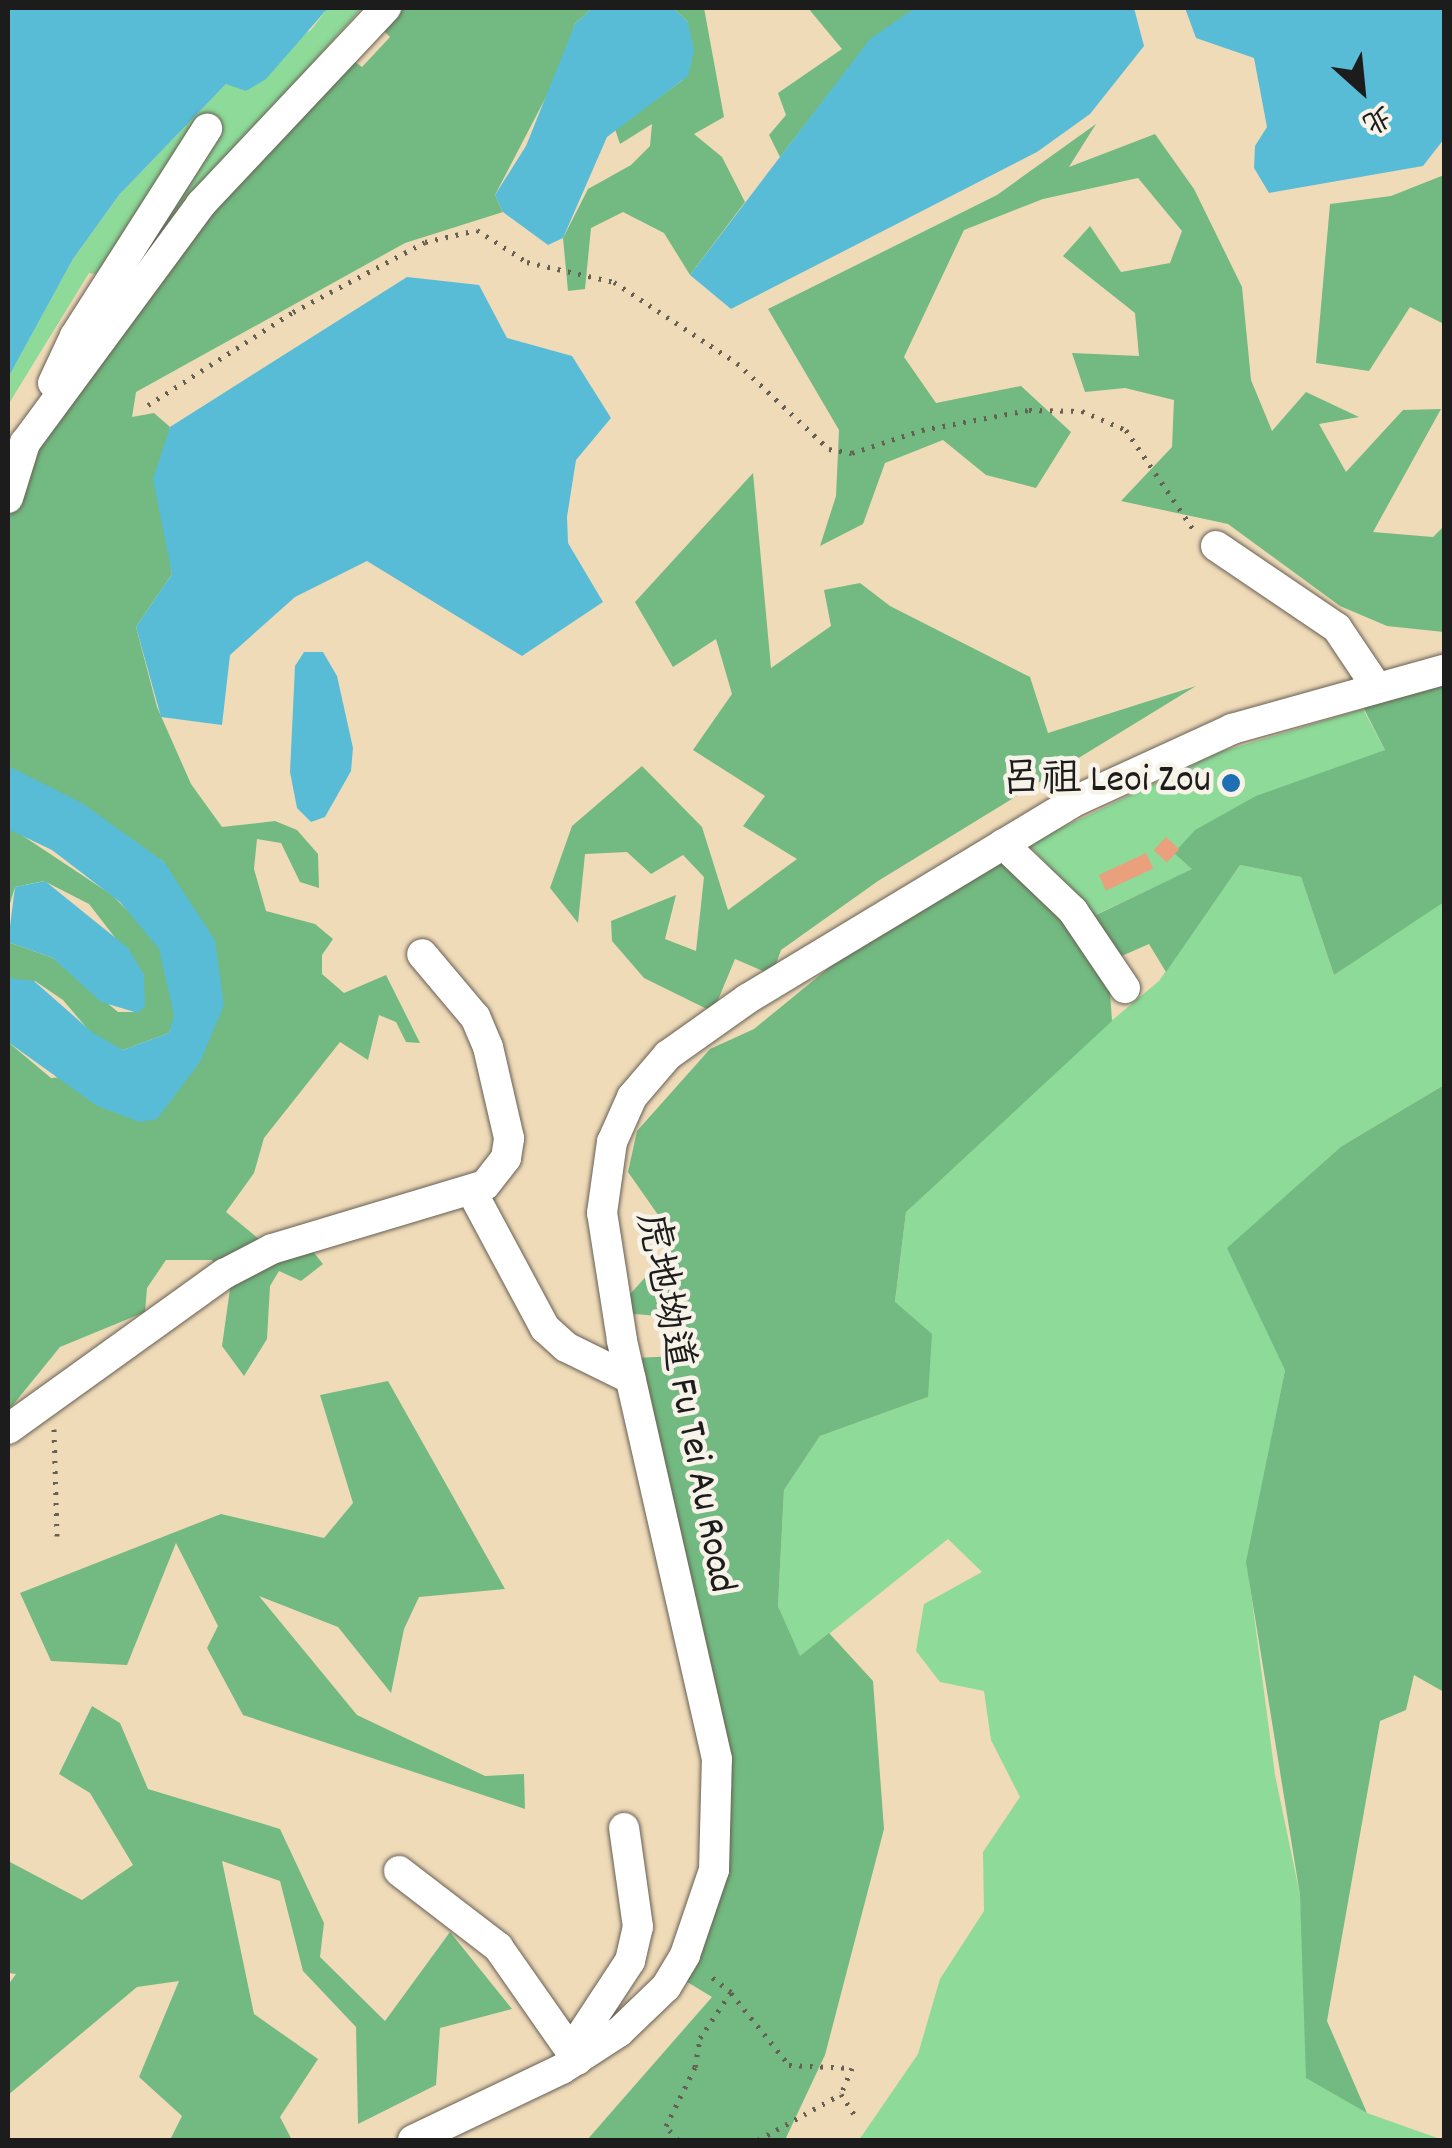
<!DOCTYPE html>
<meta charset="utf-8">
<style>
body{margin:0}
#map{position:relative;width:1452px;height:2148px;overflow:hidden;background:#f0dbb9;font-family:Dekko,"LXGW WenKai TC",sans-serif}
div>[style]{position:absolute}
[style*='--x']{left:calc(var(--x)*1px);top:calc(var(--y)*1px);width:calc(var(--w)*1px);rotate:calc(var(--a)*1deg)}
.green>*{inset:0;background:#8dda99}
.forest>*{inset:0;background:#72ba81}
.water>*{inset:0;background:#58bcd6}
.building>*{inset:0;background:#ea9f7d;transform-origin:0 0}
.path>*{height:5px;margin-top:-2.5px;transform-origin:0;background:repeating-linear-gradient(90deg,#665f53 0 2.5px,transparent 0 10.5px)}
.roads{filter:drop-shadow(0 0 2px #665f53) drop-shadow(0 0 2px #665f53)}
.minor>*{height:30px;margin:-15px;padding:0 15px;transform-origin:15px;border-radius:15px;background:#fff}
.dots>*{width:28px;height:28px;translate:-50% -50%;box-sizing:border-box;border:5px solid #f7f3e8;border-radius:50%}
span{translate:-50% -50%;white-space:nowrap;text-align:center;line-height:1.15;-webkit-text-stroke:9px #f7f3e8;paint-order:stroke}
.poi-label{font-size:40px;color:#1c1c1c}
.right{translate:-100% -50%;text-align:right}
.street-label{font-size:40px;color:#1c1c1c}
.frame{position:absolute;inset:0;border:10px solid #1c1c1c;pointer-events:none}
.north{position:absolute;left:1312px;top:40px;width:100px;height:100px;-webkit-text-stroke:8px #f7f3e8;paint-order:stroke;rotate:153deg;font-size:28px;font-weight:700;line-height:40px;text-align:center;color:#1c1c1c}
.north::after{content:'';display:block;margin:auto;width:35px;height:45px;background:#1c1c1c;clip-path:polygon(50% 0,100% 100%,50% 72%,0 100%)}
</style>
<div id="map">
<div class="green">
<div style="clip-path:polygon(328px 8px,362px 8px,120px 277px,89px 273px,8px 405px,8px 378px,73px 259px,119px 195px,227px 83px,311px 30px)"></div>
<div style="clip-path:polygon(1363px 709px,1385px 750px,1193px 869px,1095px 915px,1028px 844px,1220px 752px)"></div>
<div style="clip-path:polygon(1240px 865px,1301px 877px,1334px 975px,1444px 899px,1444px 1085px,1342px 1146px,1285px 1370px,1247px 1562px,1275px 1775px,1300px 1895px,1313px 2078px,1367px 2113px,1443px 2140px,859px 2140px,918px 2054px,940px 1979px,984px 1911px,983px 1852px,1020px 1797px,991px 1740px,984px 1691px,940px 1682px,916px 1651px,924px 1604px,982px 1572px,948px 1539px,800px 1657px,778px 1606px,784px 1490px,820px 1436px,928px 1397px,895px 1303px,906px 1212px,1043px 1078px,1159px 981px)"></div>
</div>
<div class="forest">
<div style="clip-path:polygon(400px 8px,592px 8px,575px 24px,559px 72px,495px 195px,503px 212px,405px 243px,136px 392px,132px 417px,154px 413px,170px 427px,159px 480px,172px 574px,136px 627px,157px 707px,191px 784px,222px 827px,275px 821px,297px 830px,318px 854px,319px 888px,300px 882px,281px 843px,257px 839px,254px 869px,266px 911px,315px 924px,333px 939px,322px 955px,322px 974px,344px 993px,386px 975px,420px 1043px,406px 1042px,396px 1022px,379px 1015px,368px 1060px,340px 1042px,264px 1138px,254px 1173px,226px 1212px,259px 1239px,310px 1248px,323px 1264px,301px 1281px,279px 1271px,270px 1286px,267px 1339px,244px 1376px,222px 1346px,230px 1289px,212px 1260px,166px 1260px,147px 1288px,145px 1312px,60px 1347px,8px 1411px,8px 1042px,51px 1078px,197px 1066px,164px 862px,8px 766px,8px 498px,25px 443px,186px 224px,354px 61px,362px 67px,390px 37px,383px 30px)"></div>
<div style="clip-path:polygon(673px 8px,704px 8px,724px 117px,694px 134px,722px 157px,745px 202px,690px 275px,664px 233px,623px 212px,591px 228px,585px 289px,568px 291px,563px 238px,588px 189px,631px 165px,650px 146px,652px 124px,620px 144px,615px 129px,683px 80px,688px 22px)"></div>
<div style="clip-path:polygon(808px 8px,937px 8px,865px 47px,780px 157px,769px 135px,786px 115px,778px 93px,842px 49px)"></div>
<div style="clip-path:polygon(1096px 124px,1069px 167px,1155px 134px,1194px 189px,1242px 287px,1251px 380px,1272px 431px,1306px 392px,1359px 417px,1319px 424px,1346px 472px,1403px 410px,1441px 409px,1373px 532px,1433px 537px,1444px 526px,1444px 632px,1387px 626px,1340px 606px,1228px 524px,1121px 501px,1172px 447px,1174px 400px,1125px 388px,1085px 392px,1072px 353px,1139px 356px,1135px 313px,1063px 256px,1090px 226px,1121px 272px,1170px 263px,1182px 231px,1138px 178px,1043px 199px,964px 230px,904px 357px,936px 403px,1021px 386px,1071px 432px,1036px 488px,986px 475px,943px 440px,885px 463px,863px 524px,820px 546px,836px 496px,839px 430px,768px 309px,997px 195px)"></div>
<div style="clip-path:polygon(1444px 175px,1444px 324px,1410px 307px,1369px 371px,1316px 363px,1330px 204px,1391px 196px)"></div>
<div style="clip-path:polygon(753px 473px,771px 668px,831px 626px,824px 590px,860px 583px,890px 606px,1030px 677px,1048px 733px,1196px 686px,878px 881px,781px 950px,772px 975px,735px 959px,713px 1012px,644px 978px,612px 941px,611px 921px,676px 895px,665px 939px,696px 951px,704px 877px,683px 855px,651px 874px,627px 852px,585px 854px,578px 923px,550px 888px,572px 826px,642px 766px,702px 827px,728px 910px,797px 859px,743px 826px,765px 796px,693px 750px,732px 694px,716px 639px,673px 667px,635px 602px)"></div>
<div style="clip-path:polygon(1444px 684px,1444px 902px,1334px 975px,1301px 877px,1240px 865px,1166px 972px,1149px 944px,1108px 962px,1112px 1021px,906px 1212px,895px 1302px,932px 1334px,928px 1397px,820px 1436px,784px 1490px,778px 1606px,800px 1656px,829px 1633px,873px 1681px,884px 1829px,825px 2055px,785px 2140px,587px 2140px,712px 1997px,674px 1974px,710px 1915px,732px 1785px,614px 1359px,697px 1355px,678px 1318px,614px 1312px,677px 1242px,628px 1172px,637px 1131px,710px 1049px,754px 1029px,858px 944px,998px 859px,1066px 884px,1096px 915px,1192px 869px,1174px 853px,1195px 830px,1256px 796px,1385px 750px,1362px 705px)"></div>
<div style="clip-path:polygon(8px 826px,112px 895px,160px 943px,178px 1009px,169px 1033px,123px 1050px,97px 1040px,63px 1000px,35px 981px,8px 982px,8px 942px,53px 958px,118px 1012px,138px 1012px,144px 975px,89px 904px,44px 881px,15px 887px,8px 910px)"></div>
<div style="clip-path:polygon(1444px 1085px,1444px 1692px,1414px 1675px,1406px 1710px,1380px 1721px,1327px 2021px,1367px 2113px,1306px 2078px,1300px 1895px,1246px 1562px,1285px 1370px,1227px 1248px,1342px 1146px)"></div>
<div style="clip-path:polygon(388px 1381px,505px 1589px,419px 1597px,404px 1629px,391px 1693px,338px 1627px,259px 1596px,357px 1715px,485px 1776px,524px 1774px,525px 1809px,243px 1715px,207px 1648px,218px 1626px,176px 1543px,127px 1665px,51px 1661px,20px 1593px,221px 1514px,324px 1538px,353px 1503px,320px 1395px)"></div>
<div style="clip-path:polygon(92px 1706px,120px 1723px,148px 1789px,280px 1829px,324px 1923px,320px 1957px,385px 2021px,450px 1932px,512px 2009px,440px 2028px,436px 2085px,358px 2124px,356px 2027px,303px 1971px,280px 1881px,222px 1861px,254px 2014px,318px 2059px,280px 2117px,292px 2140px,170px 2140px,182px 2116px,139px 2077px,179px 1981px,137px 1987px,8px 2095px,8px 1985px,16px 1974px,8px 1973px,8px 1861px,82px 1900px,133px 1865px,90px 1793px,59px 1774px)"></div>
</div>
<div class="water">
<div style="clip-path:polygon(8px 8px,328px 8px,266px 79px,246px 91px,226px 84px,119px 195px,73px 259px,8px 378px)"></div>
<div style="clip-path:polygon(592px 8px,673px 8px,688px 22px,694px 51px,688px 76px,607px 137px,563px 238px,548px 245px,503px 212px,495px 195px,526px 146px,575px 24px)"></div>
<div style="clip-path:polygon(915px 8px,1134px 8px,1144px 46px,1090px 114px,1037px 152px,731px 309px,690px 275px,870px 39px)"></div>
<div style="clip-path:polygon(1185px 8px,1444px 9px,1444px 139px,1423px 166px,1269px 193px,1254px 168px,1255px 146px,1267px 127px,1254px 58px,1196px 38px)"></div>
<div style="clip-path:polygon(407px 277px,479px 285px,507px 338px,572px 356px,611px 418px,576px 460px,567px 517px,568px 543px,603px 602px,522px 656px,367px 561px,295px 597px,230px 655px,222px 725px,161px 717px,136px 627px,172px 574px,153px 479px,170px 427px)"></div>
<div style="clip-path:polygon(304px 652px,323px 652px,337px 676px,353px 748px,351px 771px,325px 817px,311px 822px,297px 808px,290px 772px,295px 666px)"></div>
<div style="clip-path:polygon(8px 766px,82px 803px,164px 862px,215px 940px,224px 1005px,200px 1062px,157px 1119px,140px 1122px,97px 1106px,8px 1042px,8px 978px,34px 981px,93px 1033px,123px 1050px,169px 1033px,174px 1015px,159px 949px,120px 902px,52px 850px,8px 829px)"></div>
<div style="clip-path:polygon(45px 881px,128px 948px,144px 975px,145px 1006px,138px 1013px,101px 1002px,53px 958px,8px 942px,15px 887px)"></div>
</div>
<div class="building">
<div style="left:1231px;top:768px;width:26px;height:15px;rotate:59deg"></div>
<div style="left:1166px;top:837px;width:18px;height:18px;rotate:43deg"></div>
<div style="left:1146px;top:853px;width:17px;height:52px;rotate:65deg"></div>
</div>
<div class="path">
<div style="--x:148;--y:405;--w:172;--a:-32.7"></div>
<div style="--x:293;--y:312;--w:149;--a:-27.9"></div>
<div style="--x:425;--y:242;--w:53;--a:-13"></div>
<div style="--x:477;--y:230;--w:59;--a:32.6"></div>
<div style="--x:527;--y:262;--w:89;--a:12.9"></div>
<div style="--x:614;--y:282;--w:147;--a:33.4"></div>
<div style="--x:737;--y:363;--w:126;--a:43.1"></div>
<div style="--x:829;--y:449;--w:23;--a:10"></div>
<div style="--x:852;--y:453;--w:74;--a:-18.2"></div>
<div style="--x:922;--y:430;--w:109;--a:-10.6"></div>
<div style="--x:1029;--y:410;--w:53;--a:1.1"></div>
<div style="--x:1082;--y:411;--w:48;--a:23.4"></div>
<div style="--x:1126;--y:430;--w:120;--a:55.9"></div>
<div style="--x:54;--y:1429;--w:107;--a:88.4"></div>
<div style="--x:731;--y:1993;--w:92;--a:51.1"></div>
<div style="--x:789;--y:2065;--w:63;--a:2.7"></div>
<div style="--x:852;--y:2068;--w:28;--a:113"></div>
<div style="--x:841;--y:2094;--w:27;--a:57"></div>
<div style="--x:678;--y:2140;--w:18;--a:-131"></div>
<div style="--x:666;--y:2126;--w:66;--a:-63.8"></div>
<div style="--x:695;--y:2067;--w:29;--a:-80"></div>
<div style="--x:700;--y:2038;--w:55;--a:-56"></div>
<div style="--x:731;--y:1992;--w:31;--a:-142"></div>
<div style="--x:758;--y:2140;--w:95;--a:-29"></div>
</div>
<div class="roads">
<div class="minor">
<div style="--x:53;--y:383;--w:52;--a:-64.9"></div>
<div style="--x:75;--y:336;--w:246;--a:-57.5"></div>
<div style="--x:8;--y:498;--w:58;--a:-72.8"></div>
<div style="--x:25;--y:443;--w:297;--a:-53.6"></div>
<div style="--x:201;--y:204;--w:270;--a:-46.7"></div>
<div style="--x:1216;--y:546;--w:146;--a:34.1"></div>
<div style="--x:1337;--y:628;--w:70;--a:56.1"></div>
<div style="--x:1003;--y:844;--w:97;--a:43.7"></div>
<div style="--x:1073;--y:911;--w:93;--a:56"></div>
<div style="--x:471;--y:1190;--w:157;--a:61.8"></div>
<div style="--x:545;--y:1328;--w:28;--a:42"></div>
<div style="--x:566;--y:1347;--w:72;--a:26.2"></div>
<div style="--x:8;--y:1429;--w:266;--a:-35.7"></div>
<div style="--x:224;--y:1274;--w:54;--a:-27.5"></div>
<div style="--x:272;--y:1249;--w:222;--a:-16.7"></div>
<div style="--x:485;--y:1185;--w:34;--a:-52"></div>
<div style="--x:506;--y:1158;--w:20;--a:-81"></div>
<div style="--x:509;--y:1138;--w:93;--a:-103"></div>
<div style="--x:488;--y:1047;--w:33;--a:-113"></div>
<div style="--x:475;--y:1017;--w:82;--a:-130.1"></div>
<div style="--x:399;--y:1871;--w:125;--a:37.5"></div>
<div style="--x:498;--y:1947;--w:138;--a:55"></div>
<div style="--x:577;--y:2060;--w:23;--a:-83"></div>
<div style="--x:580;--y:2037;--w:91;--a:-56.7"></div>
<div style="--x:630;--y:1961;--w:35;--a:-77"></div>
<div style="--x:638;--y:1927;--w:100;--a:-98"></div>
<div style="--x:413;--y:2140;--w:165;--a:-25.5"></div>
<div style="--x:562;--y:2069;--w:68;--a:-33"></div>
<div style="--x:619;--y:2032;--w:65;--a:-43.8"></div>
<div style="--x:666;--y:1987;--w:37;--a:-59"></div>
<div style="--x:685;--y:1955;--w:90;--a:-71.2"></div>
<div style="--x:714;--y:1870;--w:111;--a:-88.5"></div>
<div style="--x:717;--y:1759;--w:430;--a:-102.8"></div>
<div style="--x:622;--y:1340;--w:129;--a:-98.9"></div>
<div style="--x:602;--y:1213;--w:72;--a:-82"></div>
<div style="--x:612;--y:1142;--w:49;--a:-66"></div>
<div style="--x:632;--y:1097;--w:55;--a:-49.4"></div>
<div style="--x:668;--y:1055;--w:97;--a:-35.3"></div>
<div style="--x:747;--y:999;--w:383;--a:-31.1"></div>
<div style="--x:1075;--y:801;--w:173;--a:-24.6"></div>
<div style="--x:1232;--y:729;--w:220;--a:-15.6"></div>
</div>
</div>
<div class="dots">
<div style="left:1231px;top:783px;background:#1f6fb2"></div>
</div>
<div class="poi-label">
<span class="right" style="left:1211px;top:783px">呂祖 Leoi Zou</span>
</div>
<div class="street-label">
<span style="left:683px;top:1403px;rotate:79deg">虎地坳道 Fu Tei Au Road</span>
</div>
<div class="frame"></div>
<div class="north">北</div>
</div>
